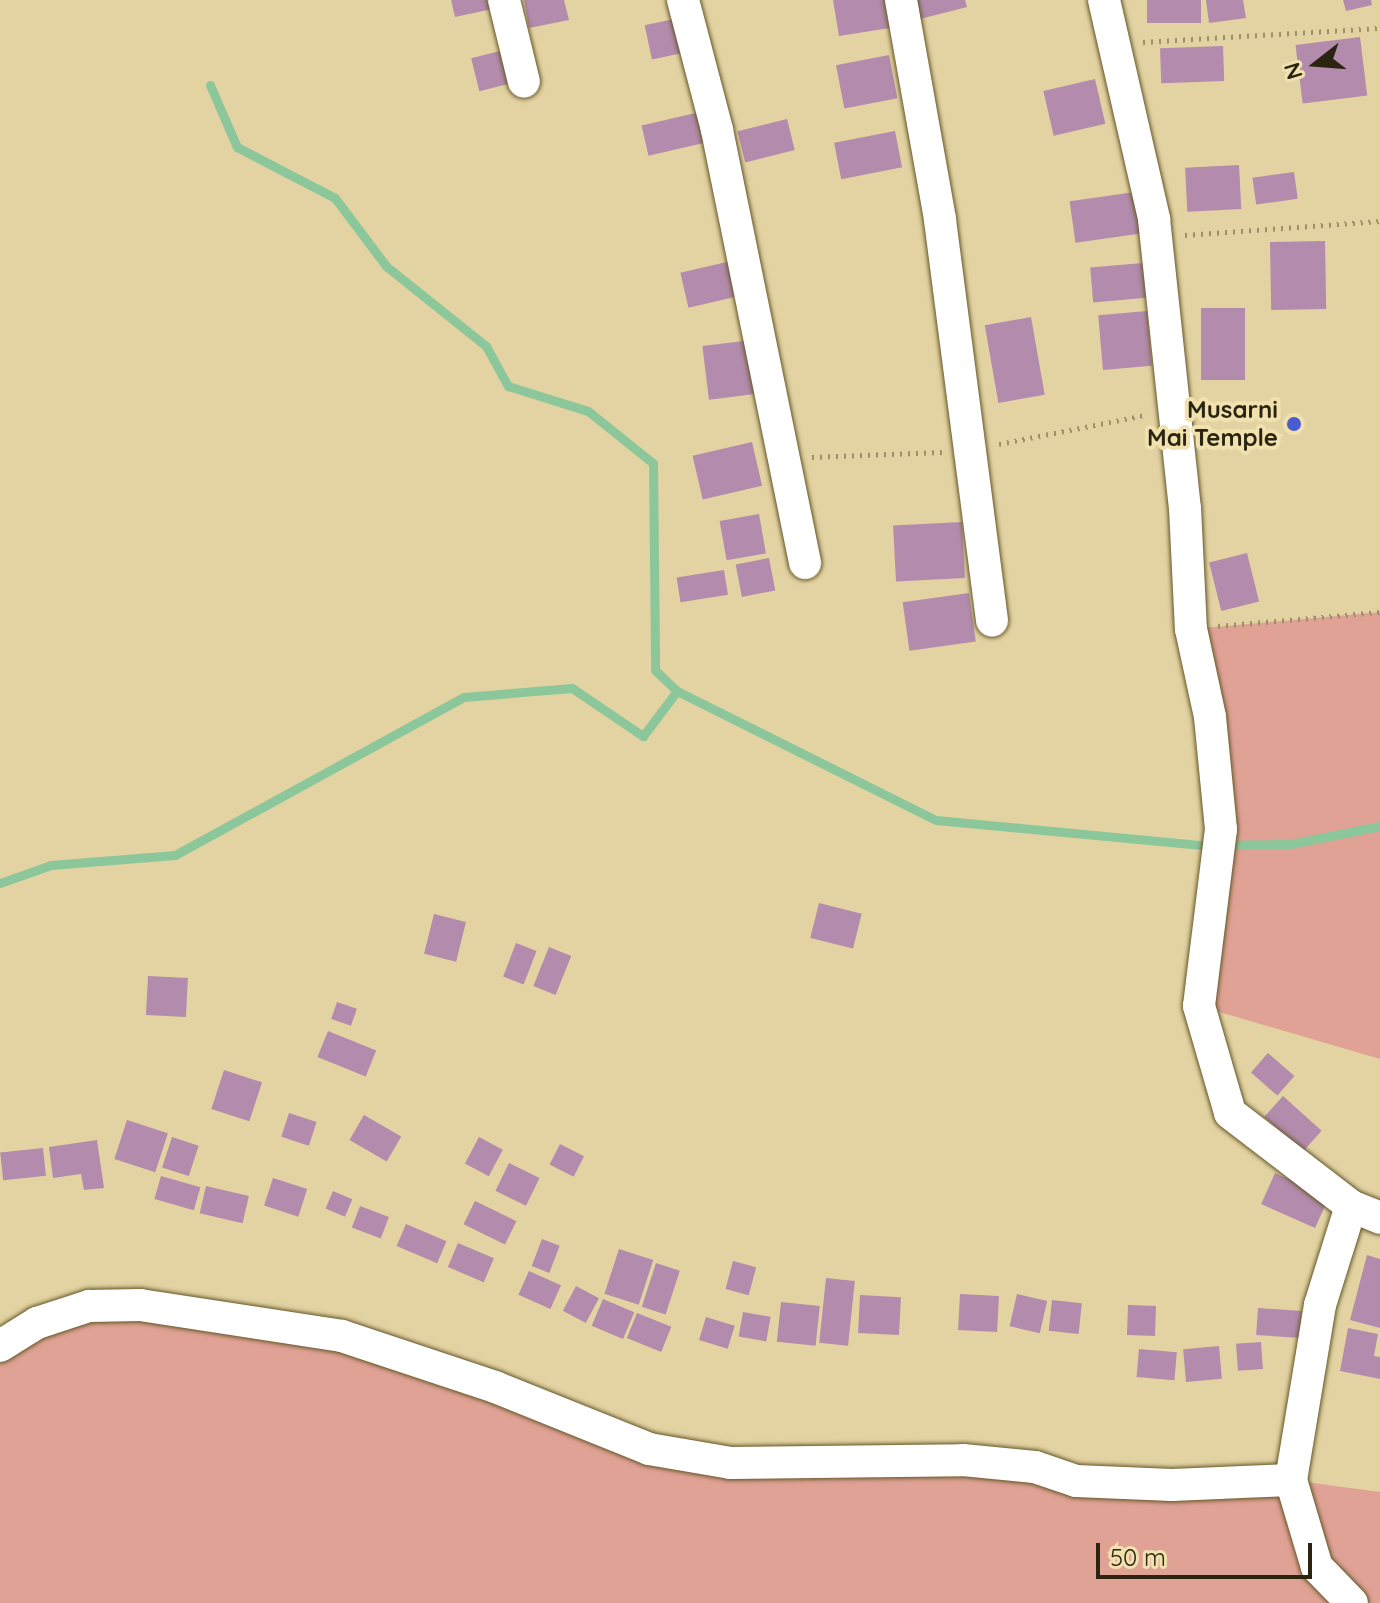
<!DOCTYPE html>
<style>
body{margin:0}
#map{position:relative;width:1380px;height:1603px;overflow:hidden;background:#e3d3a2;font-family:Quicksand,sans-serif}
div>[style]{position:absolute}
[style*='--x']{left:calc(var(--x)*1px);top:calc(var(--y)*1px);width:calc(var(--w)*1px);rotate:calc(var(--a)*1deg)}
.green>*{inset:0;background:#e0a295}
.stream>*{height:9px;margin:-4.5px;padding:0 4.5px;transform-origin:4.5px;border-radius:4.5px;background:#8cc79c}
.building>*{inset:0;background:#b38bac;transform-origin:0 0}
.path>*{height:5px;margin-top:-2.5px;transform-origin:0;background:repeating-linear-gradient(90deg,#9c906a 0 2px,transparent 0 8px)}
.roads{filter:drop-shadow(0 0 2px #655729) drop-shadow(0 0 2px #655729)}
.minor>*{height:32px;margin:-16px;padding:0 16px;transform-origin:16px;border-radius:16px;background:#fff}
.dots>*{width:22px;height:22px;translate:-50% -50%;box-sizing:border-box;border:4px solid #f1e1af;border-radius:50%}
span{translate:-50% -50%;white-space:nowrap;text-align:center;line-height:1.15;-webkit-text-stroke:8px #f1e1af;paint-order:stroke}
.poi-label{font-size:24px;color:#2a2410;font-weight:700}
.right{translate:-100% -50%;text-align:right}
.north{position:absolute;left:1276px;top:24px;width:80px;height:80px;-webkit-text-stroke:6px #f1e1af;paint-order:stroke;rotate:253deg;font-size:22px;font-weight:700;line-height:32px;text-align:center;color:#2a2410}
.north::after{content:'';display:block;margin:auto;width:28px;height:36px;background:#2a2410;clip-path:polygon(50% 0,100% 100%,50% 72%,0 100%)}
.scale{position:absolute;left:1096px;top:1543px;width:216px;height:36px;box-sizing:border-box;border:4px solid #2a2410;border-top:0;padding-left:10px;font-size:24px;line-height:28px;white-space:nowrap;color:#2a2410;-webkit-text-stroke:6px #f1e1af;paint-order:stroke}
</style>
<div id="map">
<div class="green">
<div style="clip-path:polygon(1380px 612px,1380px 1059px,1199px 1006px,1217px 874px,1202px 845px,1221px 829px,1191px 629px)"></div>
<div style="clip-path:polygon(89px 1306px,342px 1336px,649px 1449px,1291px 1480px,1380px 1492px,1380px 1603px,0 1603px,0 1346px)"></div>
</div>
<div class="stream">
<div style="--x:210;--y:85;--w:68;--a:66.5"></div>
<div style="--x:237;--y:147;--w:110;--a:27.5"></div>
<div style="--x:335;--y:198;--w:85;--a:53.1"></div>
<div style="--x:386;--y:266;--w:128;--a:38.7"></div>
<div style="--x:486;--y:346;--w:46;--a:61.2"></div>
<div style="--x:508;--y:386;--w:84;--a:17.4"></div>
<div style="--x:588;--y:411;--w:83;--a:38.7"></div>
<div style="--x:653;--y:463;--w:207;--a:89.4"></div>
<div style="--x:655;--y:670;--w:30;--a:44"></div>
<div style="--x:0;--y:883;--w:54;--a:-19.4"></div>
<div style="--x:51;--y:865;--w:124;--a:-4.6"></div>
<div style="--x:175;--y:855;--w:329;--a:-28.7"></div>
<div style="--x:464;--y:697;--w:108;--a:-4.8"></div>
<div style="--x:572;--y:688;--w:86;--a:34.1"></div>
<div style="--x:643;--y:736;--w:56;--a:-52.9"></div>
<div style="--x:677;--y:691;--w:289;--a:26.5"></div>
<div style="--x:936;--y:820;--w:267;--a:5.4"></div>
<div style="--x:1202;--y:845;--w:88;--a:-0.7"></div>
<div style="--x:1290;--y:844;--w:92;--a:-11.3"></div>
</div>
<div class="building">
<div style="clip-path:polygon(451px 0,495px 0,497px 8px,455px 17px)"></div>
<div style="clip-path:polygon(524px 0,564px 0,569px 20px,529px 28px)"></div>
<div style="clip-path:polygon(833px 0,885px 0,890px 28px,839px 36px)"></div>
<div style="clip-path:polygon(915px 0,965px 0,967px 7px,920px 19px)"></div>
<div style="left:1147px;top:0;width:54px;height:23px"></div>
<div style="clip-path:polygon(1206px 0,1243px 0,1246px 18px,1209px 23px)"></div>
<div style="clip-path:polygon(1343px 0,1371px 0,1372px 5px,1346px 11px)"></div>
<div style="left:674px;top:19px;width:35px;height:30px;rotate:78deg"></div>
<div style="left:1360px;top:37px;width:59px;height:65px;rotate:83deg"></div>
<div style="left:1223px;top:46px;width:35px;height:63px;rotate:88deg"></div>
<div style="left:508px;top:49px;width:34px;height:38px;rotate:76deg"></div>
<div style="left:889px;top:55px;width:44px;height:54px;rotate:79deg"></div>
<div style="left:1095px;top:79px;width:46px;height:53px;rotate:77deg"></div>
<div style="left:700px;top:112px;width:31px;height:60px;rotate:77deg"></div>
<div style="left:787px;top:119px;width:32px;height:51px;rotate:76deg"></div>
<div style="left:895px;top:131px;width:37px;height:62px;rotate:79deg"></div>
<div style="left:1239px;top:165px;width:44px;height:54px;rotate:87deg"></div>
<div style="left:1294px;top:172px;width:27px;height:42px;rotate:82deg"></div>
<div style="left:1135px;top:192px;width:42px;height:66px;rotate:82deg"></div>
<div style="left:1325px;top:241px;width:68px;height:55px;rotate:89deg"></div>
<div style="left:731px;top:261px;width:36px;height:52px;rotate:77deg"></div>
<div style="left:1143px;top:263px;width:35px;height:53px;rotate:85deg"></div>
<div style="left:1201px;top:308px;width:44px;height:72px"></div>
<div style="left:1147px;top:311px;width:55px;height:49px;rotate:85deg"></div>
<div style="left:1031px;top:317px;width:79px;height:47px;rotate:80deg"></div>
<div style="left:752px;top:340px;width:54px;height:50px;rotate:83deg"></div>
<div style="left:752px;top:442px;width:45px;height:61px;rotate:77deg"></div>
<div style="left:759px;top:514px;width:40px;height:40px;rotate:80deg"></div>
<div style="left:962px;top:522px;width:56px;height:69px;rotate:87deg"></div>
<div style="left:1247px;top:553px;width:50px;height:39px;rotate:76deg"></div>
<div style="left:769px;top:558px;width:33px;height:34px;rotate:79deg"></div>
<div style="left:724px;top:570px;width:25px;height:48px;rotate:81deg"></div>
<div style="left:969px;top:593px;width:49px;height:67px;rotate:82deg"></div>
<div style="left:819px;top:903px;width:44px;height:36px;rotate:14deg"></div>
<div style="left:434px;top:914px;width:33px;height:41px;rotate:14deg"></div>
<div style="left:516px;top:943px;width:22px;height:36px;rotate:21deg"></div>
<div style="left:549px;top:947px;width:24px;height:42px;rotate:22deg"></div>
<div style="left:148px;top:976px;width:40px;height:39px;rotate:3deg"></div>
<div style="left:337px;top:1002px;width:21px;height:18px;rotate:19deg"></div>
<div style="left:328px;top:1031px;width:52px;height:28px;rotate:22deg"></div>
<div style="left:1268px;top:1053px;width:35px;height:26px;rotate:41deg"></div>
<div style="left:224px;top:1070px;width:40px;height:41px;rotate:18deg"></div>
<div style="left:1283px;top:1096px;width:52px;height:28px;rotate:42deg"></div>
<div style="left:289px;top:1113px;width:29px;height:25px;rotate:18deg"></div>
<div style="left:364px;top:1115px;width:43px;height:29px;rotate:30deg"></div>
<div style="left:127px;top:1120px;width:43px;height:41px;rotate:18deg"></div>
<div style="left:172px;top:1137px;width:28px;height:32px;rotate:18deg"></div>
<div style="left:479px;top:1137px;width:27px;height:30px;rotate:28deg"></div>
<div style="clip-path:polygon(97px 1140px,104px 1188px,84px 1190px,81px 1174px,53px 1178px,49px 1147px)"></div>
<div style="left:560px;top:1144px;width:27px;height:23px;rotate:27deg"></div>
<div style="left:43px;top:1148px;width:28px;height:43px;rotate:84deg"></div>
<div style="left:509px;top:1163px;width:34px;height:31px;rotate:26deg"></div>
<div style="left:1275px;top:1173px;width:59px;height:34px;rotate:24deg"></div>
<div style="left:161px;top:1176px;width:41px;height:24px;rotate:16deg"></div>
<div style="left:273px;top:1178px;width:36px;height:29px;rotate:18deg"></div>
<div style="left:206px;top:1186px;width:44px;height:28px;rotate:13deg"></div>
<div style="left:333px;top:1191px;width:21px;height:19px;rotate:23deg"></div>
<div style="left:475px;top:1201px;width:46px;height:26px;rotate:26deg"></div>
<div style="left:360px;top:1206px;width:31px;height:23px;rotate:21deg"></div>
<div style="left:406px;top:1224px;width:44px;height:24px;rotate:23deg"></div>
<div style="left:542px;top:1239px;width:19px;height:29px;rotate:21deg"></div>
<div style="left:458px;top:1243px;width:39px;height:26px;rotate:23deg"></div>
<div style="left:619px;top:1249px;width:36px;height:47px;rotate:18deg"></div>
<div style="clip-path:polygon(1367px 1255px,1380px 1259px,1380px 1328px,1350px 1320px)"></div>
<div style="left:733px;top:1261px;width:24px;height:29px;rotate:15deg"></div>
<div style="left:656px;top:1263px;width:25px;height:46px;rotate:18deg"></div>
<div style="left:529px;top:1271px;width:35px;height:26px;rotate:24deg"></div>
<div style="left:826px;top:1278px;width:29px;height:65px;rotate:6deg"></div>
<div style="left:576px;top:1286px;width:26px;height:28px;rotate:28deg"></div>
<div style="left:960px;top:1294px;width:39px;height:36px;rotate:3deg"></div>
<div style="left:1017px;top:1294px;width:31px;height:33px;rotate:13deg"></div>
<div style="left:860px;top:1295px;width:41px;height:38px;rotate:3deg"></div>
<div style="left:603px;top:1299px;width:34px;height:29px;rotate:23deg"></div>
<div style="left:1052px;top:1300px;width:30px;height:31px;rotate:6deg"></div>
<div style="left:781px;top:1302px;width:39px;height:40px;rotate:6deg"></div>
<div style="left:1128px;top:1305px;width:28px;height:30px;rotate:2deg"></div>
<div style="left:1258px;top:1308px;width:44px;height:27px;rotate:4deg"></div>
<div style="left:743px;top:1312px;width:28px;height:25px;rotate:10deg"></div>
<div style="left:637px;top:1313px;width:37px;height:27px;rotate:22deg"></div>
<div style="left:706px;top:1317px;width:30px;height:24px;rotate:17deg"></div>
<div style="clip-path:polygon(1348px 1328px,1378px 1334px,1374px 1356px,1380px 1357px,1380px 1379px,1340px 1371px)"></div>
<div style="left:1261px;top:1342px;width:27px;height:25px;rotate:86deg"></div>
<div style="left:1219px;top:1346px;width:33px;height:36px;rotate:85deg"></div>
<div style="left:1139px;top:1349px;width:38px;height:28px;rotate:5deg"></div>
</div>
<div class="path">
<div style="--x:1143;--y:42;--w:237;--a:-3.4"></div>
<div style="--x:1185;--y:235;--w:196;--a:-4.1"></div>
<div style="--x:999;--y:444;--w:150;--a:-11.2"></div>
<div style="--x:812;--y:457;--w:130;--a:-2.2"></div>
<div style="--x:1218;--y:626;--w:163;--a:-4.9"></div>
</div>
<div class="roads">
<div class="minor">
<div style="--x:504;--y:0;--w:84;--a:76.3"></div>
<div style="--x:683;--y:0;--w:134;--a:75.3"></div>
<div style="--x:717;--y:130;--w:442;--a:78.5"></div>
<div style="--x:901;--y:0;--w:223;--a:79.9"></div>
<div style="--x:940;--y:220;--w:404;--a:82.6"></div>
<div style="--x:1104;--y:0;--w:225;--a:77.1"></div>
<div style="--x:1154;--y:219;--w:291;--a:83.9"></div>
<div style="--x:1185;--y:508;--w:121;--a:87.2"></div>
<div style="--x:1191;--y:629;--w:90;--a:77.8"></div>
<div style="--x:1210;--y:717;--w:113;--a:84.4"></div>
<div style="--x:1221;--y:829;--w:178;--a:97.1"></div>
<div style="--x:1199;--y:1006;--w:111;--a:73.8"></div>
<div style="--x:1230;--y:1113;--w:153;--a:37.5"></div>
<div style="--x:1351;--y:1206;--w:31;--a:22"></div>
<div style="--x:1351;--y:1206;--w:104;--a:107.4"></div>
<div style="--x:1320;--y:1305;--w:177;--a:99.4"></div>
<div style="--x:1291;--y:1480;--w:91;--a:73.4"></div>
<div style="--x:1317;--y:1567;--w:50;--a:45.8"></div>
<div style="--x:0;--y:1346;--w:44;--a:-31.9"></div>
<div style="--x:37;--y:1323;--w:55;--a:-18.1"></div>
<div style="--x:89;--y:1306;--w:51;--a:-1.1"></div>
<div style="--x:140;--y:1305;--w:204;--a:8.7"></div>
<div style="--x:342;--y:1336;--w:161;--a:18.4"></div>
<div style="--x:495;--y:1387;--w:166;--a:21.9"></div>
<div style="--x:649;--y:1449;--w:83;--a:9.7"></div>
<div style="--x:731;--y:1463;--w:232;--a:-0.7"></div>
<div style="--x:963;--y:1460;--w:72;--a:5.6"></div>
<div style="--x:1035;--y:1467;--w:43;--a:18.9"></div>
<div style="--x:1076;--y:1481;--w:96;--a:2.4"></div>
<div style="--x:1172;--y:1485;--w:119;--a:-2.4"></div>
</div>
</div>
<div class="dots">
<div style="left:1294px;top:424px;background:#4b5cd1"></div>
</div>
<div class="poi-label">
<span class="right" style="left:1278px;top:424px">Musarni<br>Mai Temple</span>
</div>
<div class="north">N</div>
<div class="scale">50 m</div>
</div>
